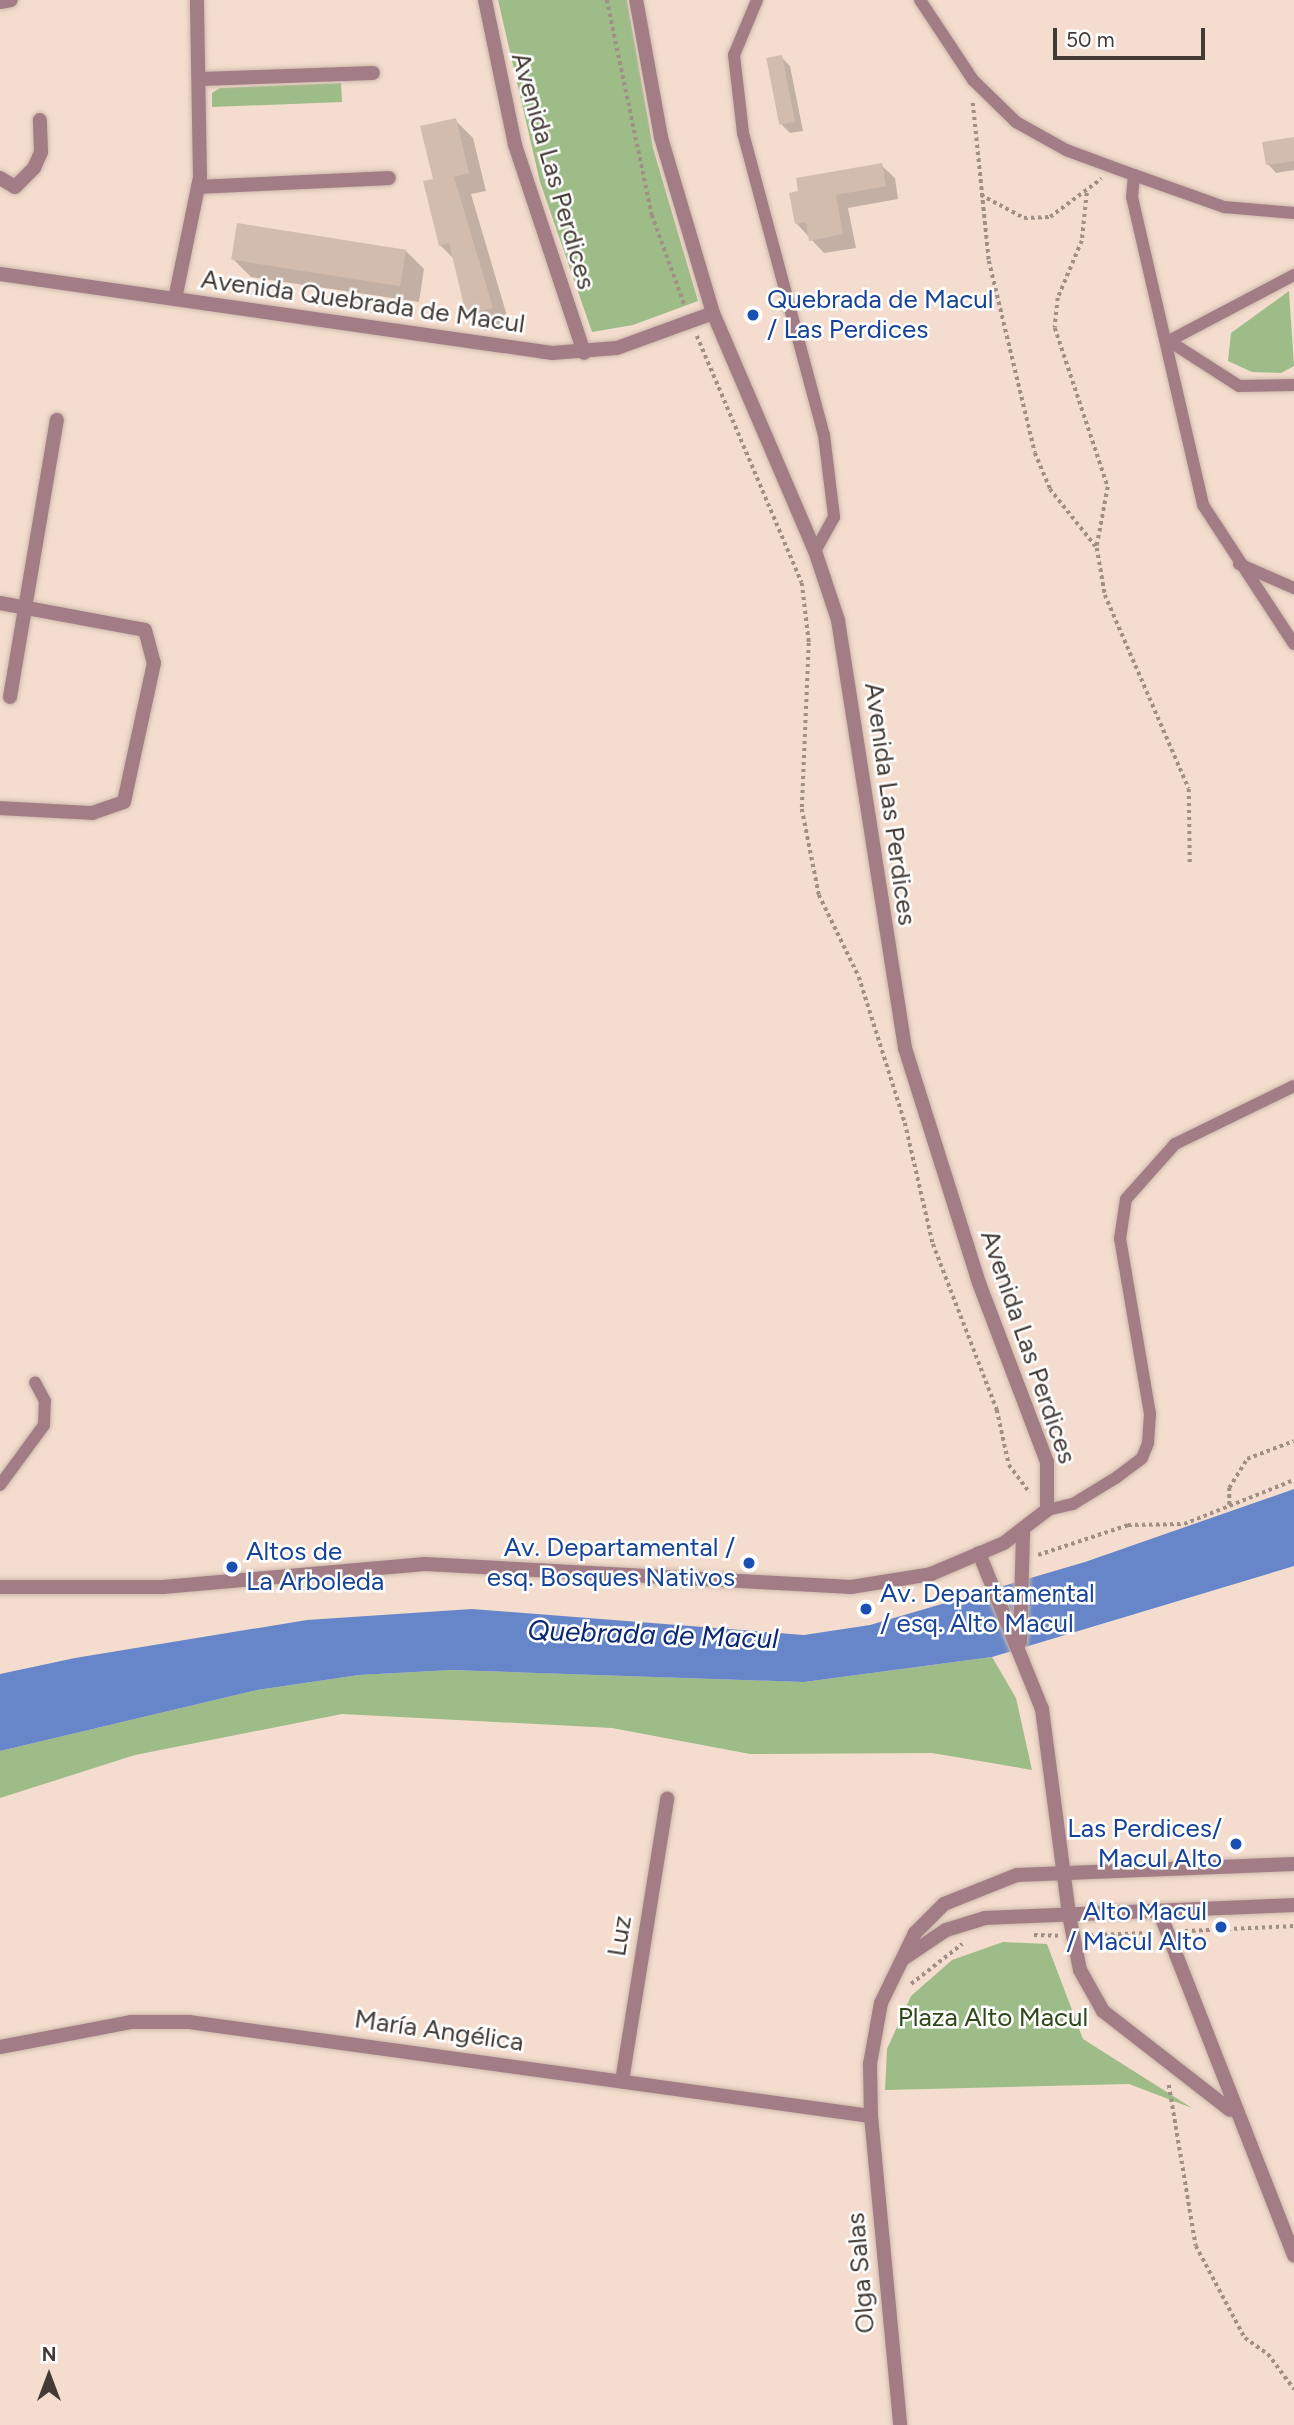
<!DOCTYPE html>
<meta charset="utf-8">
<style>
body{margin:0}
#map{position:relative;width:1294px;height:2425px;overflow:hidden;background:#f4ddce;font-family:Figtree,sans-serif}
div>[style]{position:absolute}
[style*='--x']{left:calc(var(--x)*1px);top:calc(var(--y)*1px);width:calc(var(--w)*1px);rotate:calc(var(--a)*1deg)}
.green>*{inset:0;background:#9dbc87}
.water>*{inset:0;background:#6686c9}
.shadow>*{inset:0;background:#0003}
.building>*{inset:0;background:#d2bcae;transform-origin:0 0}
.path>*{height:3.5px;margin-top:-1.75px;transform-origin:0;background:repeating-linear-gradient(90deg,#9f8f84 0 3.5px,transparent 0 7px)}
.roads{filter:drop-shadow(0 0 2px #cdb9ac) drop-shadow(0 0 2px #cdb9ac)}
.service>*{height:12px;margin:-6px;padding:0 6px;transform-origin:6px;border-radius:6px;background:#a37d86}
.minor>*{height:14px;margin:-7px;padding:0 7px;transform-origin:7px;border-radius:7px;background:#a37d86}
.tertiary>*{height:14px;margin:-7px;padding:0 7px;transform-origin:7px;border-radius:7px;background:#a37d86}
.dots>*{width:19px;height:19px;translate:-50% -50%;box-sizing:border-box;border:4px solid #fff;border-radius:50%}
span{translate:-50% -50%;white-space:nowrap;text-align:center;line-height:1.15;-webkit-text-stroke:5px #fff;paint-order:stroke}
.street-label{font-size:26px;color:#433a34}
.transit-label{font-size:26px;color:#164399}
.left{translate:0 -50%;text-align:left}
.right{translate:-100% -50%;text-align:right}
.park-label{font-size:26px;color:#2e4917}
.water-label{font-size:28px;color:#0a2775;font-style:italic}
.north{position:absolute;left:14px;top:2341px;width:70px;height:70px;-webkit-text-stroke:5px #fff;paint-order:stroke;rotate:0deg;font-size:19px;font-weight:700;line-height:28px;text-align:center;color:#433a34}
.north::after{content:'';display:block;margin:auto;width:24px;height:32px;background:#433a34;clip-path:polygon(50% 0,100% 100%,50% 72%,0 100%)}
.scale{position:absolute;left:1053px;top:28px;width:152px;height:32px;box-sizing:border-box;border:4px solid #433a34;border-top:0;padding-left:9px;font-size:21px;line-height:24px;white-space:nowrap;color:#433a34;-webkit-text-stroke:5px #fff;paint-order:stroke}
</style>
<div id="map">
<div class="green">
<div style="clip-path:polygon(498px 0,627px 0,653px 148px,698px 301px,633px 325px,592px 332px,540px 182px)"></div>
<div style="clip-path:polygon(341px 83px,342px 102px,212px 107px,212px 93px,220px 88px)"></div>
<div style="clip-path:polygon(1289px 291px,1294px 366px,1281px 373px,1252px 372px,1228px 361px,1231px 333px)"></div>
<div style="clip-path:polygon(992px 1657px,1016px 1698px,1032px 1770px,932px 1753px,750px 1754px,612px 1728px,342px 1714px,135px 1755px,0 1798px,0 1751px,257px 1690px,359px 1675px,450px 1670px,804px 1682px)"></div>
<div style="clip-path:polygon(1003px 1942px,1047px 1944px,1083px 2039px,1192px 2108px,1129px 2084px,885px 2090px,887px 2049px,911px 1996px,952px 1960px)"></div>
</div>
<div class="water">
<div style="clip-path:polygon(1294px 1489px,1294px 1566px,992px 1657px,804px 1682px,451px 1670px,359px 1675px,257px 1690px,0 1751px,0 1674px,75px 1658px,307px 1620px,472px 1609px,804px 1635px,870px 1625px,1085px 1562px)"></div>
</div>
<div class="shadow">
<div style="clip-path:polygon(781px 57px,790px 66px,803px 131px,790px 133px,782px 125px)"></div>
<div style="clip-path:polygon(455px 120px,473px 138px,486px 191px,471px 194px,510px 326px,485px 331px,467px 313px,454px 259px,440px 245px,435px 180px)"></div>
<div style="clip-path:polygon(1294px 138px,1294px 170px,1276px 173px,1268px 164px)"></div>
<div style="clip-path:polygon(881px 165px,895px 178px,898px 199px,848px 208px,856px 248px,824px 253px,796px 223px,791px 194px)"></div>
<div style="clip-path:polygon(406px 251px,424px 269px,419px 302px,251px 277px,233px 259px)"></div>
</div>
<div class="building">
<div style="left:782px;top:55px;width:68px;height:16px;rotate:79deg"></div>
<div style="clip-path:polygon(456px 118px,469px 173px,454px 177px,493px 308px,466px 314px,449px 243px,439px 246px,423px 181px,433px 179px,420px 126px)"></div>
<div style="clip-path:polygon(1294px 137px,1294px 161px,1266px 165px,1262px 142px)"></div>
<div style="clip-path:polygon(882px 163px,886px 186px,836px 195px,843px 234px,809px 241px,806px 222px,795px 224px,789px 193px,798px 191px,796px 178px)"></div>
<div style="left:237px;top:223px;width:171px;height:37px;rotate:9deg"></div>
</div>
<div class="path">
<div style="--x:607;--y:0;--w:220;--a:78.2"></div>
<div style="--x:652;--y:215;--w:97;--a:70.1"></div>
<div style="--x:973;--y:103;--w:159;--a:84.2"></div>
<div style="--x:989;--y:261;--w:197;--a:76.5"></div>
<div style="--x:1035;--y:453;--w:39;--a:67"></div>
<div style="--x:1050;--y:489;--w:75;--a:51.5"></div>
<div style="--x:1097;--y:548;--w:48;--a:80.3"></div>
<div style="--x:1105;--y:595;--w:211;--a:66.6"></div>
<div style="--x:1189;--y:789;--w:76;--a:89.2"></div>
<div style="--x:1087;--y:193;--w:48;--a:95.9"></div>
<div style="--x:1082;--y:241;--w:62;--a:112.8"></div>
<div style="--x:1058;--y:298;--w:30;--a:96"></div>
<div style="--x:1055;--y:328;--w:168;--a:71.6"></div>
<div style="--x:1108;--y:487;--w:60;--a:100.6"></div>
<div style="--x:981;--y:195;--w:49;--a:28.1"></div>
<div style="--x:1024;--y:218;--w:26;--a:-2"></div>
<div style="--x:1050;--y:217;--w:64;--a:-36.7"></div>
<div style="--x:697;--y:336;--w:268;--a:67"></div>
<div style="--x:802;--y:583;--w:60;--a:83.3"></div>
<div style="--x:809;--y:643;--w:166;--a:92.4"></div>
<div style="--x:802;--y:809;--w:88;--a:78.8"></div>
<div style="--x:819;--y:895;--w:91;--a:64"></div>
<div style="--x:859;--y:977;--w:153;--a:72.5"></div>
<div style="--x:905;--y:1123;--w:124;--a:77"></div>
<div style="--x:933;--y:1244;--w:178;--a:68.9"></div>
<div style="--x:997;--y:1410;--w:56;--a:77.7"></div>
<div style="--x:1009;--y:1465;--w:35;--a:53"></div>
<div style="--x:1229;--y:1505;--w:17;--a:-90"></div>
<div style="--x:1229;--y:1488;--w:34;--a:-58"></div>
<div style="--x:1247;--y:1459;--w:50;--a:-21"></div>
<div style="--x:1038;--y:1555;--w:95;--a:-18.4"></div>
<div style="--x:1128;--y:1525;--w:56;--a:-1"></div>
<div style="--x:1184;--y:1524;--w:118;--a:-21.8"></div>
<div style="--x:1185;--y:1931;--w:109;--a:-2.6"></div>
<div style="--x:1034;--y:1935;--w:24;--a:2"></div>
<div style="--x:1090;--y:1935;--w:59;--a:-1.9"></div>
<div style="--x:911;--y:1984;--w:65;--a:-38.1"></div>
<div style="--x:1169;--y:2085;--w:163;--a:80.5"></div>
<div style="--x:1196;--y:2246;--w:104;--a:62"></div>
<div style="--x:1245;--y:2338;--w:28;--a:35"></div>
<div style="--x:1268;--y:2354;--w:44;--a:53.4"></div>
</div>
<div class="roads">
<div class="service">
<div style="--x:757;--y:0;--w:60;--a:112.7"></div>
<div style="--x:734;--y:55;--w:79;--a:83.4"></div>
<div style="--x:743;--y:133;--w:313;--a:75"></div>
<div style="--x:824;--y:435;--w:83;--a:83"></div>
<div style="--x:834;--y:517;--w:39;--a:119"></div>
<div style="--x:920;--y:0;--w:96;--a:56.5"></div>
<div style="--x:973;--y:80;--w:60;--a:44.3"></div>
<div style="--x:1016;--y:122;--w:57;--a:29.2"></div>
<div style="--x:1066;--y:150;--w:72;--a:20.2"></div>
<div style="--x:1134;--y:175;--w:22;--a:95"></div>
<div style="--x:1132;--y:197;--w:316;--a:77"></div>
<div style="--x:1203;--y:505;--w:166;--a:56.8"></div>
<div style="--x:1134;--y:175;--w:96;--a:19.6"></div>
<div style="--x:1224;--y:207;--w:70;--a:4.9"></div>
<div style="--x:1294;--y:275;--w:141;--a:152.2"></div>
<div style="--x:1169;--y:341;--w:83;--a:32.7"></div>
<div style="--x:1239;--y:386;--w:55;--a:-1"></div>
<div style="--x:1239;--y:564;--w:60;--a:23.6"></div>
<div style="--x:0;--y:1485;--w:74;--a:-53.7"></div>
<div style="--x:44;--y:1425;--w:24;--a:-88"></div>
<div style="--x:45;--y:1401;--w:21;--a:-118"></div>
<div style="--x:1047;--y:1510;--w:27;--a:-13"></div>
<div style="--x:1073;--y:1504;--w:52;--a:-31.5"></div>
<div style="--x:1117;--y:1477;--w:31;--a:-37"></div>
<div style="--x:1142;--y:1458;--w:16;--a:-68"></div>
<div style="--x:1148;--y:1443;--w:29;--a:-86"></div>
<div style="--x:1150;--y:1414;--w:178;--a:-99.7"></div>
<div style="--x:1120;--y:1239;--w:40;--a:-81.5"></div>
<div style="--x:1126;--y:1199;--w:74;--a:-48.3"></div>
<div style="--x:1175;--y:1144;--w:132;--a:-26"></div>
</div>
<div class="minor">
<div style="--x:485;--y:0;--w:148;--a:78.3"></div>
<div style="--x:515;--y:145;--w:219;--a:71.6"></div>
<div style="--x:0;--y:2;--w:11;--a:-10"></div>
<div style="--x:200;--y:79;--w:173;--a:-2"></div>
<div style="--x:0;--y:178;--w:17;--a:31"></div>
<div style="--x:15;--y:187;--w:27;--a:-45"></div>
<div style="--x:34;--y:168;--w:17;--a:-66"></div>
<div style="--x:41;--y:152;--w:32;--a:-92"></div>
<div style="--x:198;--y:187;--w:191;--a:-2.7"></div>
<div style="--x:175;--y:299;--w:125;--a:-78.4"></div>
<div style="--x:200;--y:177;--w:177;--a:-91"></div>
<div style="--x:0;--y:603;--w:147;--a:10.5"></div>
<div style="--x:145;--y:630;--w:34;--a:75"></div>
<div style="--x:154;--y:663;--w:142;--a:102.2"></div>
<div style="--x:124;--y:802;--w:34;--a:161"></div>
<div style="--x:92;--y:813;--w:92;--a:-176.9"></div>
<div style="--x:10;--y:697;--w:281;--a:-80.4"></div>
<div style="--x:1159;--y:1911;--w:370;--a:68.6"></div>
<div style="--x:1069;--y:1915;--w:56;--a:78.7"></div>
<div style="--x:1080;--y:1970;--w:47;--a:60.7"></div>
<div style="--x:1103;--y:2011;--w:161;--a:37.9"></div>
<div style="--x:622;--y:2081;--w:286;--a:-80.9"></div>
<div style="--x:871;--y:2116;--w:310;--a:84.6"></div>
</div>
<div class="tertiary">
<div style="--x:0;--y:274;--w:558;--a:8.14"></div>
<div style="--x:552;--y:353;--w:65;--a:-4.4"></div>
<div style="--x:617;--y:348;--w:102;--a:-20"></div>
<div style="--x:979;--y:1553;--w:168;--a:68"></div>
<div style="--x:1042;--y:1709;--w:208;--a:82.5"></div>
<div style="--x:0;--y:1587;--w:163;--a:0"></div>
<div style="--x:163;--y:1587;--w:263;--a:-5"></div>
<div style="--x:425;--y:1564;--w:427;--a:3.1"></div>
<div style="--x:851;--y:1587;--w:81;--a:-9.2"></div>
<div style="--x:931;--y:1574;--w:79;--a:-23"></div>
<div style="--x:1004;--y:1543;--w:54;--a:-37.5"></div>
<div style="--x:1047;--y:1510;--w:48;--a:-90"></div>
<div style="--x:1047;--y:1462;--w:191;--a:-110.8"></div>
<div style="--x:979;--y:1283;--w:246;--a:-107.5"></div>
<div style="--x:905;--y:1048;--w:433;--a:-98.9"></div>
<div style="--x:838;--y:620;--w:73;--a:-108.4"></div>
<div style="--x:815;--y:551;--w:259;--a:-113.2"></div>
<div style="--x:713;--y:313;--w:184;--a:-106.5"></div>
<div style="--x:661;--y:137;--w:139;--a:-100.3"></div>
<div style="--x:1020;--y:1642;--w:110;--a:-88.4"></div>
<div style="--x:903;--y:1959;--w:52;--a:-34"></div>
<div style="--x:946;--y:1930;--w:41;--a:-17.1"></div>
<div style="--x:985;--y:1918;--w:309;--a:-2.4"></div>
<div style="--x:0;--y:2047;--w:133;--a:-10.8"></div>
<div style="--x:131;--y:2022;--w:58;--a:0"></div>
<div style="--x:189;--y:2022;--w:688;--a:7.85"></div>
<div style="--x:871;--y:2116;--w:52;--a:-91.1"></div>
<div style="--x:870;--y:2064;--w:62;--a:-79.8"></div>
<div style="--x:881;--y:2003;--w:78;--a:-64.1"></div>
<div style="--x:915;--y:1933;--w:41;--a:-45"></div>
<div style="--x:944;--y:1904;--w:79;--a:-21.7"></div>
<div style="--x:1017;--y:1875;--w:277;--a:-2.3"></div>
</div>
</div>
<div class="dots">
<div style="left:753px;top:315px;background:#1a4fb4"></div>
<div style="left:749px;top:1563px;background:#1a4fb4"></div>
<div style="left:232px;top:1567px;background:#1a4fb4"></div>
<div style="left:866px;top:1609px;background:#1a4fb4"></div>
<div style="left:1236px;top:1844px;background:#1a4fb4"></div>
<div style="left:1221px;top:1927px;background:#1a4fb4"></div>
</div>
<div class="street-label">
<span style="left:553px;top:171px;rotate:74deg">Avenida Las Perdices</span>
<span style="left:363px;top:302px;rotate:8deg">Avenida Quebrada de Macul</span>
<span style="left:890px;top:804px;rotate:82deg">Avenida Las Perdices</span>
<span style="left:1028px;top:1347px;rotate:71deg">Avenida Las Perdices</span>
<span style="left:620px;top:1936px;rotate:-81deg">Luz</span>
<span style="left:439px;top:2031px;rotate:8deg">María Angélica</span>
<span style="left:861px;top:2273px;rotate:-95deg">Olga Salas</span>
</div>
<div class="transit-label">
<span class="left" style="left:767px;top:315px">Quebrada de Macul<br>/ Las Perdices</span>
<span class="right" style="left:735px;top:1563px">Av. Departamental /<br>esq. Bosques Nativos</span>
<span class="left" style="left:246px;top:1567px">Altos de<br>La Arboleda</span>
<span class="left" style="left:880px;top:1609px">Av. Departamental<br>/ esq. Alto Macul</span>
<span class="right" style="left:1222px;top:1844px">Las Perdices/<br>Macul Alto</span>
<span class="right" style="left:1207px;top:1927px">Alto Macul<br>/ Macul Alto</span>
</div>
<div class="park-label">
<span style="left:993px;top:2018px">Plaza Alto Macul</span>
</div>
<div class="water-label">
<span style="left:653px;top:1634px;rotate:2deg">Quebrada de Macul</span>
</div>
<div class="north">N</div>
<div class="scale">50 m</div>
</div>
